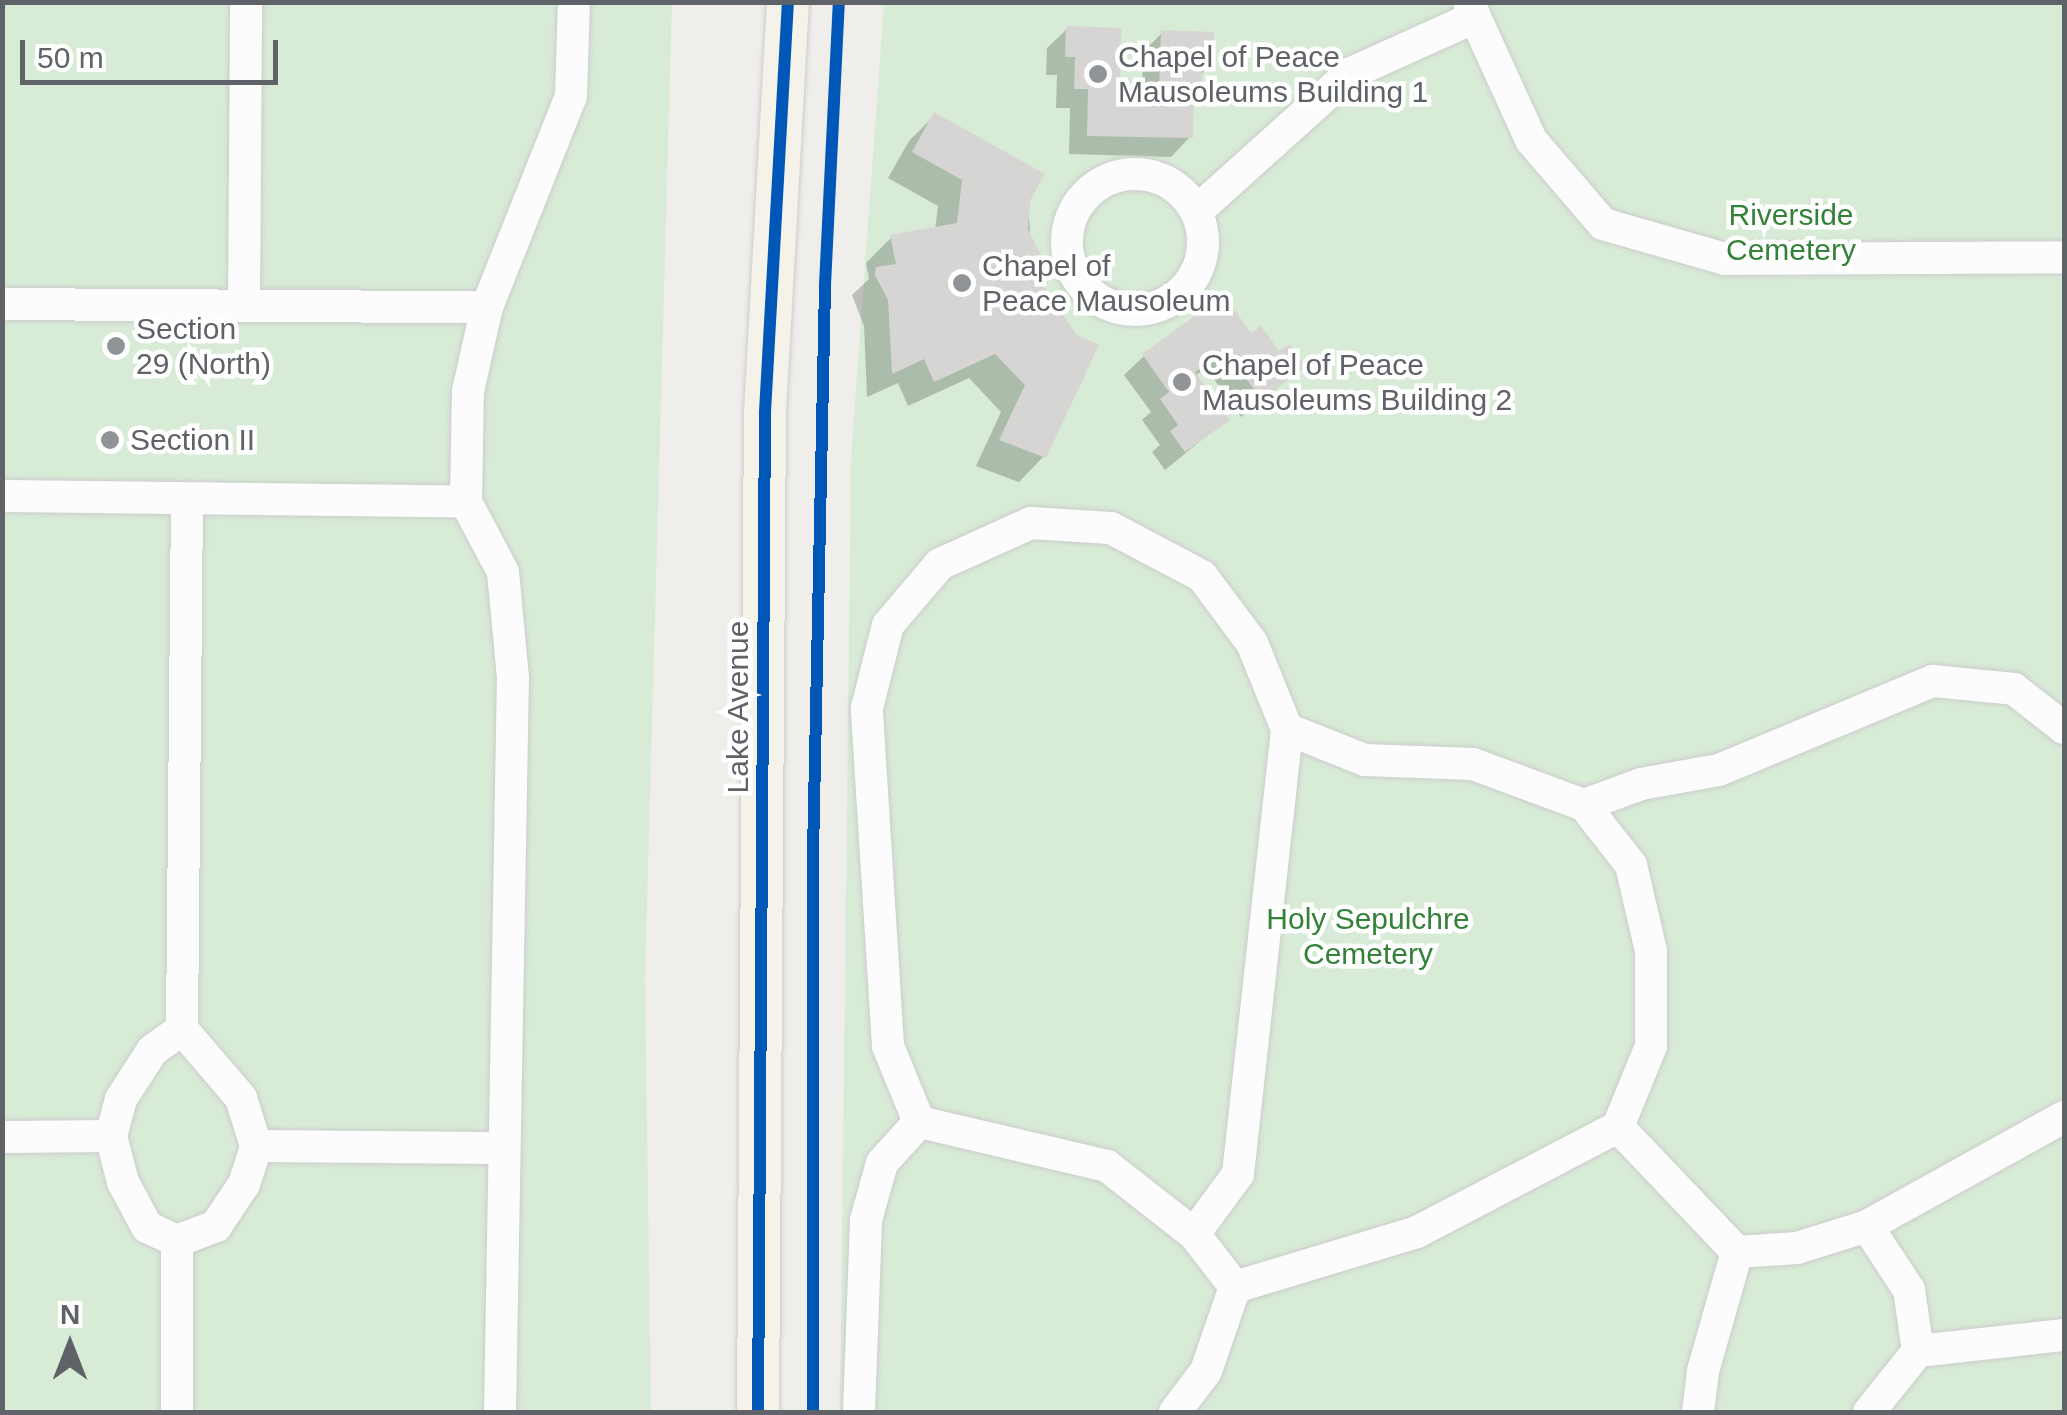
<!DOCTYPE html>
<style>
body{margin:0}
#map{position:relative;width:2067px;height:1415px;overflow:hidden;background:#efeeea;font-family:Arial,sans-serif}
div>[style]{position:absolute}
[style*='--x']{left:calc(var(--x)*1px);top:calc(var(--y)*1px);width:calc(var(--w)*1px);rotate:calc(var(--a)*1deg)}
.green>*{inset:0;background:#d8ebd6}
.shadow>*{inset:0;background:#0003}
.building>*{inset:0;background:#d6d5d3}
.roads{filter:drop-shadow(0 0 2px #cbcccc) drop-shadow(0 0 2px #cbcccc)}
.minor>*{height:32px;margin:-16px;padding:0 16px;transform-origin:16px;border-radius:16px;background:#fdfcfc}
.minor>.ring{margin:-16px;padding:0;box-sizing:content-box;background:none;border:32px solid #fdfcfc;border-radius:50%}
.major>*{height:42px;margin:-21px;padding:0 21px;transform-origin:21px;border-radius:21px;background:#f4f2e9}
.cycleway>*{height:12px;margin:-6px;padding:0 6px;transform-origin:6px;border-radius:6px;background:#0057b8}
.dots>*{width:28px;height:28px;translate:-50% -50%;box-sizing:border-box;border:5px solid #fff;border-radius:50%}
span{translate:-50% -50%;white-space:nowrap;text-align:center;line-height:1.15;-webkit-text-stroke:9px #fff;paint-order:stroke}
.poi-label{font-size:30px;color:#5f6368}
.left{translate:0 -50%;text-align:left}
.park-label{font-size:30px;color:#348238}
.street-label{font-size:30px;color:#5f6368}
.frame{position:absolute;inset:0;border:5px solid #5f6368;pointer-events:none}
.north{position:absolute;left:20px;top:1295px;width:100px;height:100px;-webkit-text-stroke:8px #fff;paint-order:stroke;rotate:0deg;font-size:28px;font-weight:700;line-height:40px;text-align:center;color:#5f6368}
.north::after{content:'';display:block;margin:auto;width:35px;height:45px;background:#5f6368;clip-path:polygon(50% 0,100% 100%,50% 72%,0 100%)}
.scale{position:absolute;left:20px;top:40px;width:258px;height:45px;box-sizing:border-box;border:5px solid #5f6368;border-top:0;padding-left:12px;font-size:30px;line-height:35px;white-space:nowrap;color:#5f6368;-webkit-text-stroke:8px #fff;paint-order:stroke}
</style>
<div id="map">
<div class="green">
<div style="clip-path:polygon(3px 3px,672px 3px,645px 979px,651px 1412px,3px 1412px)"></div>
<div style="clip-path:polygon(884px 3px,2064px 3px,2064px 1412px,840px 1412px,851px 458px)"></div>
</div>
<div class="shadow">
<div style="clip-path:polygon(1067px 29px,1118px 93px,1142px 94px,1143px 52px,1162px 33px,1211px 57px,1191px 97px,1190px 137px,1171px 157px,1069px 154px,1070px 108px,1056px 108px,1057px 75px,1046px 75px,1047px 48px)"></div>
<div style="clip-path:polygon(935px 115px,1028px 200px,1044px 456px,1019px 482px,976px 466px,1001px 412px,969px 378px,908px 406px,898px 383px,867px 397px,864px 326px,852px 295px,869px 279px,866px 263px,891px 238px,935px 230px,938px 206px,888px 178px,909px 141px)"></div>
<div style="clip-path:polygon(1250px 336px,1303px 367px,1241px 417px,1206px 368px,1195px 376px,1226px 420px,1165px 470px,1152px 452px,1160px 445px,1142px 420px,1151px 412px,1124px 375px,1144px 356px)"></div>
</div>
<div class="building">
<div style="clip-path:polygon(1066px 26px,1121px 28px,1120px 90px,1159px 92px,1161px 30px,1214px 32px,1214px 58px,1203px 58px,1202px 89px,1194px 89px,1193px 138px,1087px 136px,1088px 89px,1074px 89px,1075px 57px,1065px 57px)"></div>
<div style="clip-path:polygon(934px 112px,1045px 174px,1030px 201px,1028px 229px,1042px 257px,1043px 285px,1076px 334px,1099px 345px,1046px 458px,999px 440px,1025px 385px,995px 354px,934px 382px,924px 359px,892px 374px,888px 300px,875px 275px,876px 267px,896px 264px,890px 235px,957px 223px,962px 180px,912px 152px)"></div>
<div style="clip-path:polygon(1224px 295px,1251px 333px,1261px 326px,1279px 351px,1290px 344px,1306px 367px,1261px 399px,1226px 351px,1195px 372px,1230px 420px,1185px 452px,1170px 431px,1178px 425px,1160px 399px,1169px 392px,1142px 354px)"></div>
</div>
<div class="roads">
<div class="minor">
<div style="--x:1475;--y:17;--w:135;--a:65.5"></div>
<div style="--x:1531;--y:140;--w:111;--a:49.4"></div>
<div style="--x:1603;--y:224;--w:127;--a:16"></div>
<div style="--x:1725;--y:259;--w:339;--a:-0.3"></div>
<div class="ring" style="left:1067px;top:174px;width:104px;height:104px"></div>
<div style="--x:1197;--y:211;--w:205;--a:-42"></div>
<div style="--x:1349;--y:74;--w:138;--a:-24.3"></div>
<div style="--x:1475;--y:17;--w:16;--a:-112"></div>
<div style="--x:2;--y:304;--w:485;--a:0.4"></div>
<div style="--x:244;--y:306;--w:304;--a:-89.6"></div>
<div style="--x:2;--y:496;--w:464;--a:0.7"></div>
<div style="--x:1584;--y:805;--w:61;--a:-20.2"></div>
<div style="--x:1641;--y:784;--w:79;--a:-10.2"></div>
<div style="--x:1719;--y:770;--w:232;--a:-22.6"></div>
<div style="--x:1933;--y:681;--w:81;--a:5.6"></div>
<div style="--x:2014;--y:689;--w:63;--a:38"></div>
<div style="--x:182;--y:1029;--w:37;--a:144"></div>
<div style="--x:152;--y:1051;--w:57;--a:122.9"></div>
<div style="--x:121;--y:1099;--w:38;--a:105"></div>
<div style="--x:111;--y:1136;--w:48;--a:75.4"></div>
<div style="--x:123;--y:1182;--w:51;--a:61.9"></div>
<div style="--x:147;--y:1227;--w:33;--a:25"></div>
<div style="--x:177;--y:1241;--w:42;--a:-21"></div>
<div style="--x:216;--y:1226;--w:50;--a:-56.3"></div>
<div style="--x:244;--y:1184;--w:40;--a:-72"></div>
<div style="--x:256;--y:1146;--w:50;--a:-107.4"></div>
<div style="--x:241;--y:1098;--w:91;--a:-130.5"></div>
<div style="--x:182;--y:1029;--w:527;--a:-89.46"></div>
<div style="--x:2;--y:1137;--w:109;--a:-0.5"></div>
<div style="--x:256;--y:1146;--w:246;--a:0.5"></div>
<div style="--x:1867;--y:1226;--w:77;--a:56.7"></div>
<div style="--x:1909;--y:1290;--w:62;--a:81.6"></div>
<div style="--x:1194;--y:1234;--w:74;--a:-53.7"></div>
<div style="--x:1238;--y:1174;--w:448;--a:-83.7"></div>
<div style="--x:177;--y:1241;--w:171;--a:90"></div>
<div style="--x:1235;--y:1287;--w:190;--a:-16.8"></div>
<div style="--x:1417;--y:1232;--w:227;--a:-27.6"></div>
<div style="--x:500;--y:1412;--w:734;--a:-88.99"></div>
<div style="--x:513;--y:678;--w:106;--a:-95.4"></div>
<div style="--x:503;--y:572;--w:79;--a:-117.9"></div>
<div style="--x:466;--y:502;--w:111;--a:-89"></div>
<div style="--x:468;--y:391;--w:86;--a:-77.3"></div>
<div style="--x:487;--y:307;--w:227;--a:-68.3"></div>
<div style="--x:571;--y:96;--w:94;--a:-88.2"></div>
<div style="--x:859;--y:1412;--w:192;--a:-87.9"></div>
<div style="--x:866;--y:1220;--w:59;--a:-74.3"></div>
<div style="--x:882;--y:1163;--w:55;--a:-47.9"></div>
<div style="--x:1175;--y:1412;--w:51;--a:-52.9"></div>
<div style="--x:1206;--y:1371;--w:89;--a:-71"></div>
<div style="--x:1235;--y:1287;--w:67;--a:-127.7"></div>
<div style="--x:1194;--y:1234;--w:110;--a:-142"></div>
<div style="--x:1107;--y:1166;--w:193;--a:-166.8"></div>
<div style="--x:919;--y:1122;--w:82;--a:-112.2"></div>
<div style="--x:888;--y:1046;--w:339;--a:-93.6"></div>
<div style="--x:867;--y:708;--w:86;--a:-75.8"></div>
<div style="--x:888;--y:625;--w:80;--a:-49.6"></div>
<div style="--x:940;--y:564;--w:100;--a:-24.3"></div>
<div style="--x:1031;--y:523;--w:80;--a:3.6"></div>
<div style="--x:1111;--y:528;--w:103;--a:27.8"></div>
<div style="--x:1202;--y:576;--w:84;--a:53.3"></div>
<div style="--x:1252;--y:643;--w:93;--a:67.9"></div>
<div style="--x:1287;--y:729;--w:84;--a:21.7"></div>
<div style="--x:1365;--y:760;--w:108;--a:2.1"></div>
<div style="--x:1473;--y:764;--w:118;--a:20.3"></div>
<div style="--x:1584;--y:805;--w:76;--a:51.9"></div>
<div style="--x:1631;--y:865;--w:88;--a:76.9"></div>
<div style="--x:1651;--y:951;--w:95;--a:90"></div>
<div style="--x:1651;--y:1046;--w:87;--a:112.2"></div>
<div style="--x:1618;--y:1127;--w:173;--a:46.4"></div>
<div style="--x:1737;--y:1252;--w:60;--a:-3.8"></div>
<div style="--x:1797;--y:1248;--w:73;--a:-17.4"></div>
<div style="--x:1867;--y:1226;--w:225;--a:-29"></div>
<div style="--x:1698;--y:1412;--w:41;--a:-83"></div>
<div style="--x:1703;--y:1371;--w:124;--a:-74.1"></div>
<div style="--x:1869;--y:1412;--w:78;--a:-51.2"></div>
<div style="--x:1918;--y:1351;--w:147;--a:-6.3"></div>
</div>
<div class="major">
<div style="--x:758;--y:1412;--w:1000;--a:-89.6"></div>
<div style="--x:765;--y:412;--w:411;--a:-86.8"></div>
</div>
</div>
<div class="cycleway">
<div style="--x:758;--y:1412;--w:1000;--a:-89.6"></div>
<div style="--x:765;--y:412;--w:411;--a:-86.8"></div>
<div style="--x:813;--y:1412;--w:558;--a:-90"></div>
<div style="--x:813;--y:854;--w:569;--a:-88.79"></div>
<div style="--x:825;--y:285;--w:283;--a:-87.2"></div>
</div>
<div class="dots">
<div style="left:1098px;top:74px;background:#919496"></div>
<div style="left:962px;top:283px;background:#919496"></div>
<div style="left:116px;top:346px;background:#919496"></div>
<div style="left:1182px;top:382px;background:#919496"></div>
<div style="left:110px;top:440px;background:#919496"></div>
</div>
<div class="poi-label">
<span class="left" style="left:1118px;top:74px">Chapel of Peace<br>Mausoleums Building 1</span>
<span class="left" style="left:982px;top:283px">Chapel of<br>Peace Mausoleum</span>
<span class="left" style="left:136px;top:346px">Section<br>29 (North)</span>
<span class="left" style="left:1202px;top:382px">Chapel of Peace<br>Mausoleums Building 2</span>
<span class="left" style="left:130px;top:440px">Section II</span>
</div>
<div class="park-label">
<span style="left:1791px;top:232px">Riverside<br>Cemetery</span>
<span style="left:1368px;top:936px">Holy Sepulchre<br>Cemetery</span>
</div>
<div class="street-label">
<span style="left:738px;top:707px;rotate:-90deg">Lake Avenue</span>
</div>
<div class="frame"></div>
<div class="north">N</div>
<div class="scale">50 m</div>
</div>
